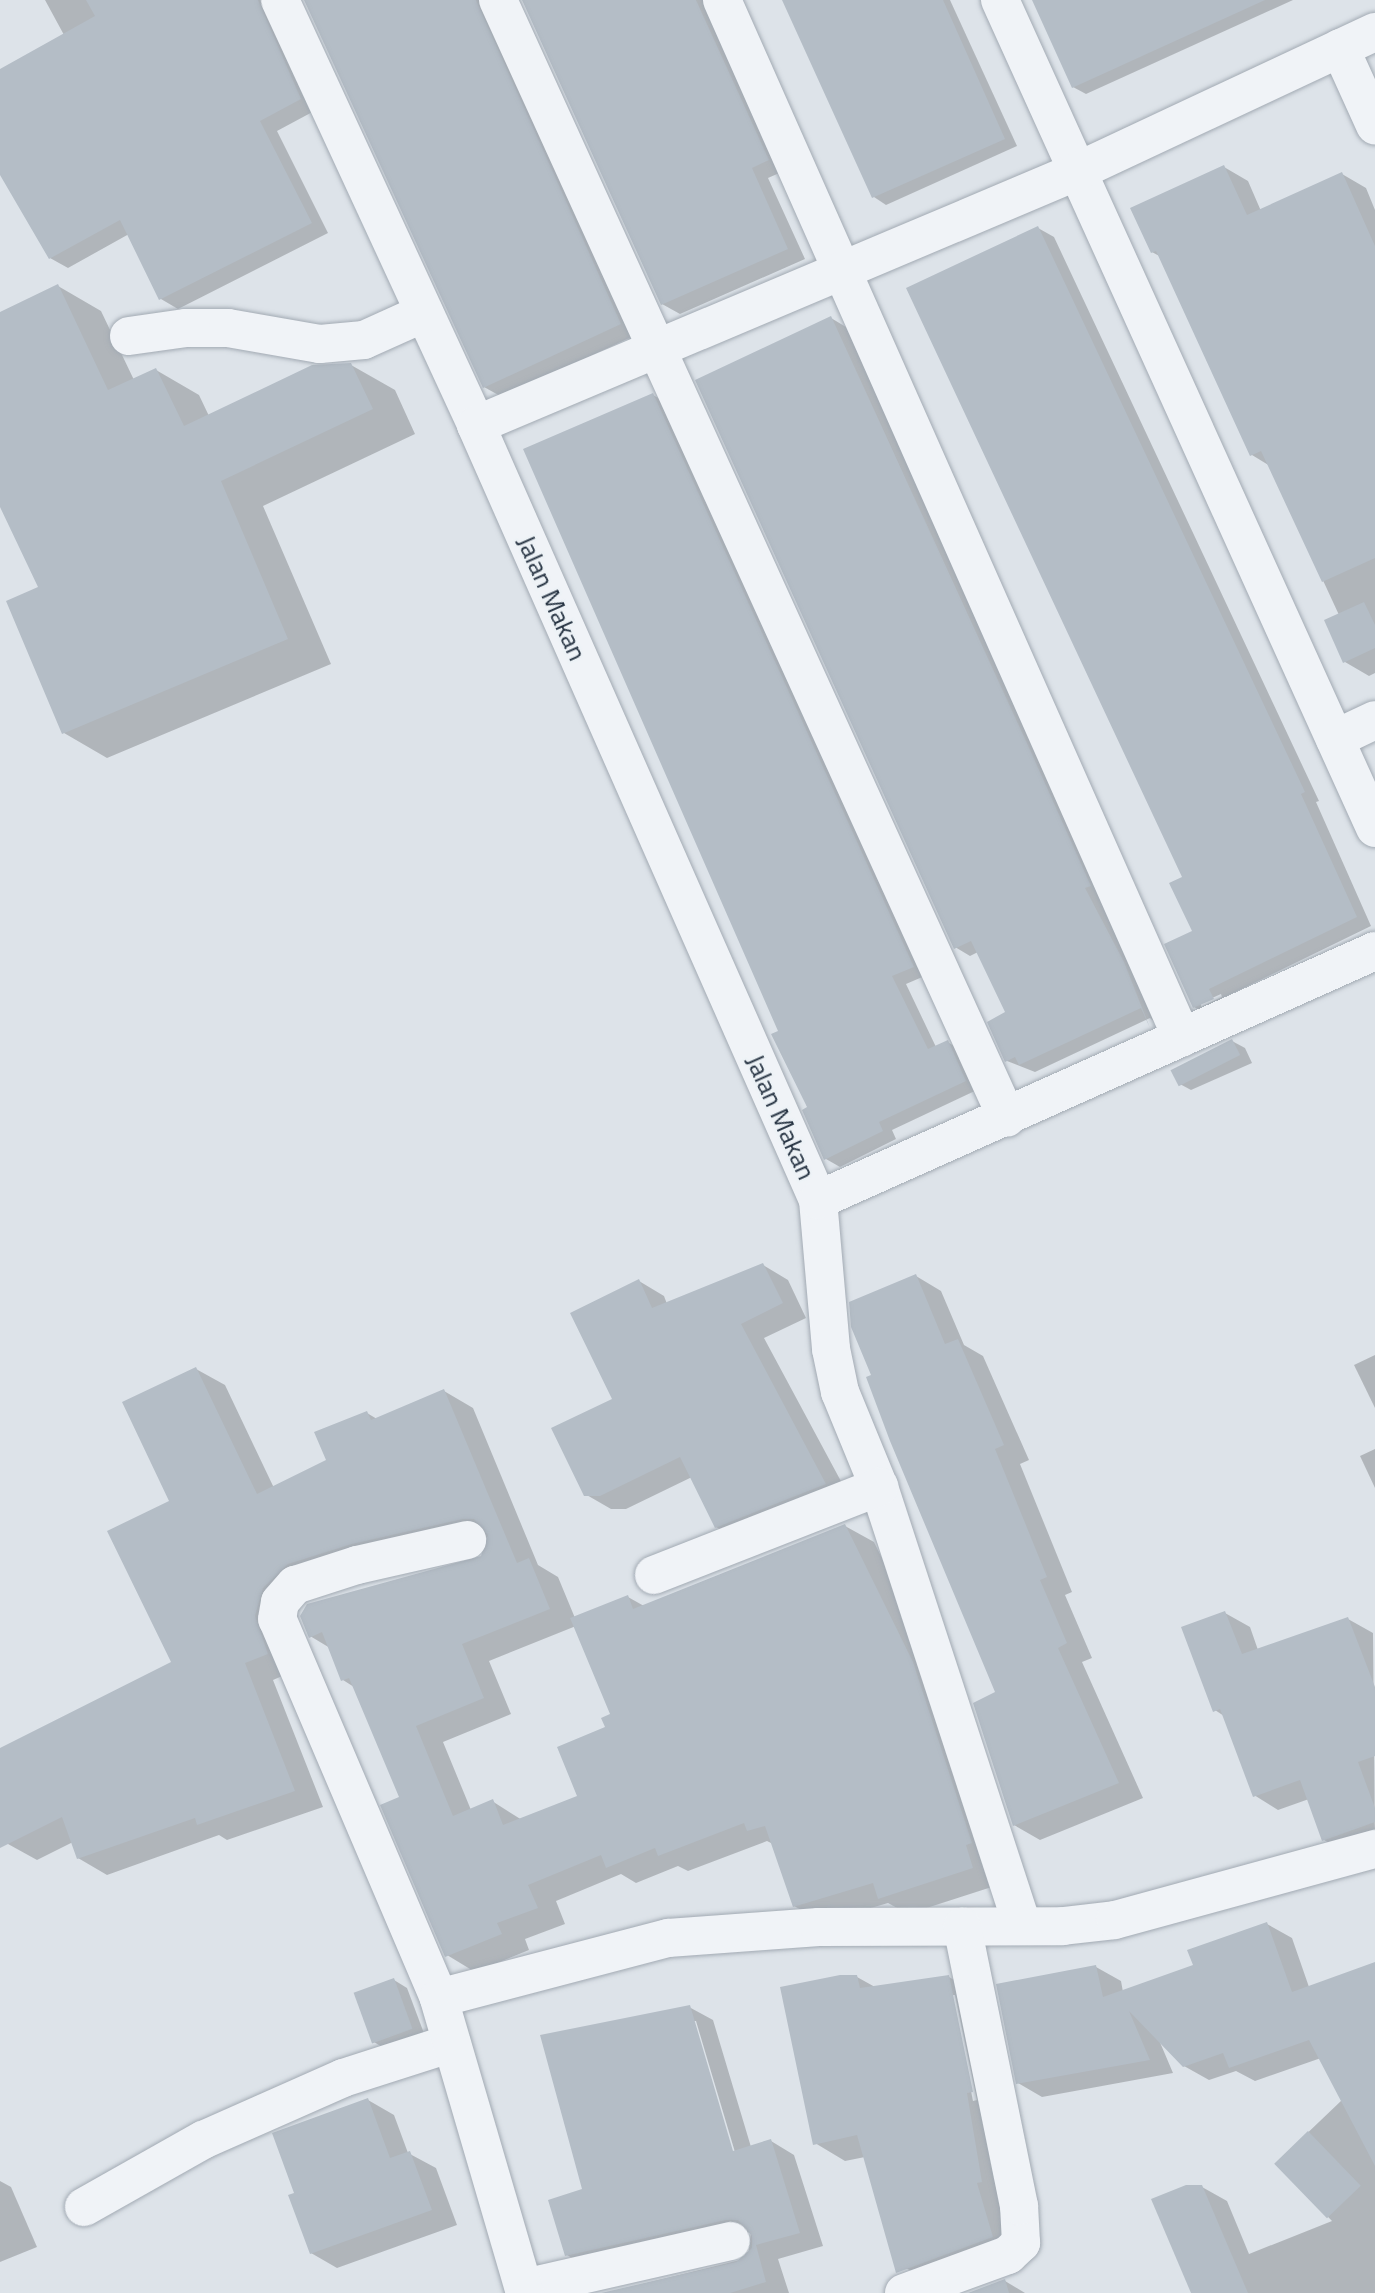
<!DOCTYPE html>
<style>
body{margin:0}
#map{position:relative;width:1375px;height:2293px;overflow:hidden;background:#dde3e9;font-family:"Titillium Web",sans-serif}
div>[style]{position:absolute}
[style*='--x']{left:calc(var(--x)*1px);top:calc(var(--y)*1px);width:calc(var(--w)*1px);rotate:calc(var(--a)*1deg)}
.shadow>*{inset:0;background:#0003}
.building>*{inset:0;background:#b4bdc6;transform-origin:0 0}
.roads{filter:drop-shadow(0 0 2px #a2aab3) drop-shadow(0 0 2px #a2aab3)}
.minor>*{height:38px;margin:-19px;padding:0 19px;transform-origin:19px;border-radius:19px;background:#f0f3f7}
span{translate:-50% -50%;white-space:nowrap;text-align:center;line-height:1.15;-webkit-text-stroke:5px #edf2f6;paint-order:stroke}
.street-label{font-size:26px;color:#253241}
</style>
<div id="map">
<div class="shadow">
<div style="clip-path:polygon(45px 0,279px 0,318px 109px,277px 131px,328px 233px,178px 309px,161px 299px,129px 234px,68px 268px,50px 258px,0 173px,0 71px,64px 35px)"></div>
<div style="clip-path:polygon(306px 0,499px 0,638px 334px,502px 397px,484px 387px)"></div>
<div style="clip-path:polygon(524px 0,709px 0,786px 170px,768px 178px,805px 259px,680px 314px,662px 304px)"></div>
<div style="clip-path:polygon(784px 0,950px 0,1017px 146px,886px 205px,874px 197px)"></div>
<div style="clip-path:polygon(1034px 0,1293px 0,1086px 94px,1073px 87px)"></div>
<div style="clip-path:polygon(1224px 167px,1248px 181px,1261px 211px,1342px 174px,1366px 188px,1375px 210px,1375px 673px,1369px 676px,1345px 662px,1339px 615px,1270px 466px,1252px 455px,1161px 257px,1152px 252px)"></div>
<div style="clip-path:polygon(evenodd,1038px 228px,1054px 237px,1319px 801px,1316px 802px,1371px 926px,1223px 998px,1228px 1008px,1210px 1016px,1194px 1007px,1194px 932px,1185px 877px,1038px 228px,1221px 994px,1222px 997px,1201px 1007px,1201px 1003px,1221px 994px)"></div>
<div style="clip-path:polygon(58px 286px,101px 311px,134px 380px,156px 370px,199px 395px,209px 416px,351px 365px,395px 390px,415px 434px,263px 506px,331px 664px,107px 758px,64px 733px,41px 588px,0 503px,0 314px)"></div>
<div style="clip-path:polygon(831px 318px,846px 327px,1165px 1031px,1150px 1018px,1035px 1072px,1007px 1061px,1007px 1013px,978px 952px,970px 956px,955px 947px)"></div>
<div style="clip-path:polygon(653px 395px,667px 403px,927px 975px,906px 984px,936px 1047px,947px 1042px,962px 1050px,979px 1089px,892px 1130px,896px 1139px,840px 1167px,826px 1159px,780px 1031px)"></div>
<div style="clip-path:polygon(1232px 1041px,1245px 1048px,1252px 1063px,1191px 1090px,1178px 1083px)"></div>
<div style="clip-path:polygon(763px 1265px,788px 1280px,806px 1318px,764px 1338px,850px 1498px,741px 1541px,716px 1527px,692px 1477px,626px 1509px,611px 1509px,585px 1494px,614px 1400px,639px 1281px,664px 1296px,667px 1304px)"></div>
<div style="clip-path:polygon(916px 1276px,941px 1291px,964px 1345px,983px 1356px,1029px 1460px,1020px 1464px,1072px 1592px,1065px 1595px,1092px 1658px,1082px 1662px,1143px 1798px,1040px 1840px,1014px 1825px,998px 1693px,873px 1376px)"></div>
<div style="clip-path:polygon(1375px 1355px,1375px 1408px,1354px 1365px)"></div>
<div style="clip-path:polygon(evenodd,196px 1369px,225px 1385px,274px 1488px,328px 1461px,367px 1413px,377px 1419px,444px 1391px,473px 1408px,538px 1565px,558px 1577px,575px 1618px,628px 1597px,644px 1606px,845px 1526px,874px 1542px,942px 1680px,1001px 1884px,908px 1914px,888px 1903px,823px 1922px,794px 1906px,773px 1844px,767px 1841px,688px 1871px,678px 1866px,636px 1883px,621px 1874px,556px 1901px,565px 1924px,525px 1939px,529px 1950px,475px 1972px,447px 1955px,401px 1798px,354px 1687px,343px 1680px,330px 1648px,310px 1636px,483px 1558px,489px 1537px,381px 1559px,291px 1604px,296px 1670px,273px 1680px,323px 1807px,227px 1840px,219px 1835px,107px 1875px,78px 1858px,73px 1842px,37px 1860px,8px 1844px,0 1827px,0 1749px,173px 1663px,172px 1502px,196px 1369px,576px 1626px,612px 1715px,579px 1797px,522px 1820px,492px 1801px,471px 1810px,443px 1742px,511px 1714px,489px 1661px,576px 1626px)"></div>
<div style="clip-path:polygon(1375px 1449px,1375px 1488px,1360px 1456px)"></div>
<div style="clip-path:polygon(1225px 1613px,1250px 1627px,1258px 1650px,1348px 1619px,1373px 1633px,1375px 1844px,1348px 1854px,1324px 1840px,1309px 1799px,1278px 1810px,1254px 1795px,1224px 1716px,1215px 1710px)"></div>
<div style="clip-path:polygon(1267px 1924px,1292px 1938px,1309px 1987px,1375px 1964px,1375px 2293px,1192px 2293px,1202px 2187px,1227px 2201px,1249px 2254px,1332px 2221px,1276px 2163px,1342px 2100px,1321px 2058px,1255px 2081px,1236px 2071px,1209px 2080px,1184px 2066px,1159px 2040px,1173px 2073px,1042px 2097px,1018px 2083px,1096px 1967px,1121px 1981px,1123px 1992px,1195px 1966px)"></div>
<div style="clip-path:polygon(evenodd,857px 1977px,875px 1987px,949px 1977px,979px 1994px,1022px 2254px,925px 2279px,894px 2261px,865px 2157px,845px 2161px,815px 2143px,857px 1977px,952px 1995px,955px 1995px,977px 2100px,973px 2101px,952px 1995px)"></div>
<div style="clip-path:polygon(394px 1980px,407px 1988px,425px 2036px,387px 2050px,374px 2042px)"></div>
<div style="clip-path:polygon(evenodd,689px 2007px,713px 2020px,751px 2147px,771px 2141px,794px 2155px,823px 2246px,778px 2259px,789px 2293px,606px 2293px,748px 2258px,751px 2232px,590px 2269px,567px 2255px,584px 2190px,689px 2007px,693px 2021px,696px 2021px,737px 2159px,734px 2160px,693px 2021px)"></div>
<div style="clip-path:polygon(368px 2100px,394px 2115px,408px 2153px,436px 2168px,457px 2225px,337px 2268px,311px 2253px,297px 2194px)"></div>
<div style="clip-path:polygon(0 2181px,11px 2187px,37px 2247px,0 2262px)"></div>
<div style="clip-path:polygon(1005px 2281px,1025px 2293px,973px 2293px)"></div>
</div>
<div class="building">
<div style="clip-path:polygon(86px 0,258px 0,301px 99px,260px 121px,312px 223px,159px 300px,120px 220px,49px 259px,0 175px,0 69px,95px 16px)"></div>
<div style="clip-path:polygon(304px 0,476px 0,621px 324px,483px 388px)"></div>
<div style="clip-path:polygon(522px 0,696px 0,769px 160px,752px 168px,788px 249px,661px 305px)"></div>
<div style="clip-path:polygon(782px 0,943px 0,1005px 139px,872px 198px)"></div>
<div style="clip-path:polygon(1032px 0,1265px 0,1072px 88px)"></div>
<div style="clip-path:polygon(1224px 165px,1247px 215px,1342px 172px,1375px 246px,1375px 558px,1322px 582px,1261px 451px,1250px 456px,1156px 251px,1151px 253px,1130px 208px)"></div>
<div style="clip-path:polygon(1038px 226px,1305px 792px,1301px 794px,1357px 917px,1209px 989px,1214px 999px,1193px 1008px,1164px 944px,1192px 931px,1169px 883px,1182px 877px,906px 288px)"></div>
<div style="clip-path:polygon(58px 284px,108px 390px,156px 368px,184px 426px,312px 365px,351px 363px,373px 409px,221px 481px,288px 639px,62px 734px,6px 601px,38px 587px,0 507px,0 312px)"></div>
<div style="clip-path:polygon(831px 316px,1031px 752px,1091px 886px,1085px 888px,1124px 962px,1150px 1028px,1141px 1008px,1019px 1065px,1015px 1057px,1005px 1062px,987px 1022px,1005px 1012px,971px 941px,954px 949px,695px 380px)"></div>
<div style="clip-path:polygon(653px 393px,914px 967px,892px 976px,928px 1049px,948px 1040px,966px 1081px,879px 1122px,883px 1131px,824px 1160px,802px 1110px,807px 1107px,771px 1034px,778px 1031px,523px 449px)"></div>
<div style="clip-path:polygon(1364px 602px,1375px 625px,1375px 648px,1343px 663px,1324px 620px)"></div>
<div style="left:1232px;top:1039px;width:18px;height:69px;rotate:63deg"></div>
<div style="clip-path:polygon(763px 1263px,783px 1303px,741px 1324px,826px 1484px,715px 1528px,680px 1457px,600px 1496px,584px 1496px,551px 1428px,612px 1399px,570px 1313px,639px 1279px,652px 1308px)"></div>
<div style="clip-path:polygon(916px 1274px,945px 1344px,958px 1339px,1004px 1445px,995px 1449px,1047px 1577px,1040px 1580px,1067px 1643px,1058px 1648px,1119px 1783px,1013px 1826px,973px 1703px,995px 1692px,890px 1441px,866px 1377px,871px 1375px,851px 1327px,849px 1302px)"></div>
<div style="clip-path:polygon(196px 1367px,257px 1494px,326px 1460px,314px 1432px,367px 1411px,371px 1420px,444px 1389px,517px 1563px,529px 1558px,550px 1609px,462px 1644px,484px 1698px,416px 1726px,453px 1816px,493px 1799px,503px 1825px,577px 1796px,557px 1747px,605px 1727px,601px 1718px,610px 1714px,570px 1618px,628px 1595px,633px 1609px,845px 1524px,913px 1662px,972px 1843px,966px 1845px,973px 1868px,878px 1899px,873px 1883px,793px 1907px,765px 1826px,747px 1831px,744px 1823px,658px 1856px,655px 1848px,606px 1868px,601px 1855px,528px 1885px,538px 1908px,497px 1923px,502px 1934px,445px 1957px,380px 1805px,399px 1797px,349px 1678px,341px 1681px,322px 1632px,309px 1638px,300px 1616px,307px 1604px,481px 1556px,488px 1535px,474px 1519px,463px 1519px,352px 1544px,288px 1564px,263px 1588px,255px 1616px,268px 1654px,245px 1663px,295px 1791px,197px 1825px,195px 1818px,77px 1859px,62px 1817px,0 1848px,0 1748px,171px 1662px,107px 1531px,169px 1501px,122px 1402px)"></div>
<div style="clip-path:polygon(1225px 1611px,1242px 1654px,1348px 1617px,1375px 1687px,1375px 1756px,1358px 1762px,1375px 1808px,1375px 1822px,1322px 1841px,1300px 1780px,1253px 1797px,1220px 1709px,1213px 1712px,1181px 1627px)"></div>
<div style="clip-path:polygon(1267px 1922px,1292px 1992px,1375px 1962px,1375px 2166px,1309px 2040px,1229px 2068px,1223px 2053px,1183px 2067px,1129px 2011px,1150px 2060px,1016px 2084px,996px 1984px,1096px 1965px,1103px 1997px,1193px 1965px,1187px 1950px)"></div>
<div style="clip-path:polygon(840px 1975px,857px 1975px,860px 1988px,949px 1975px,973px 2092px,967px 2093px,982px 2182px,977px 2183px,993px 2237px,896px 2273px,857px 2135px,813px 2145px,780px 1987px)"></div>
<div style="left:394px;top:1978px;width:54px;height:43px;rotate:70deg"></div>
<div style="clip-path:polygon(690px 2005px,733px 2151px,771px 2139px,800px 2233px,756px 2245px,766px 2282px,730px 2293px,601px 2293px,736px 2262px,752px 2248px,752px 2236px,738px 2220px,726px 2220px,565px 2256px,548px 2200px,582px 2189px,540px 2035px)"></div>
<div style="clip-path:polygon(368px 2098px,390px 2158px,410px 2151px,432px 2210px,310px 2254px,288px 2195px,294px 2193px,272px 2133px)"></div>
<div style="left:1308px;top:2131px;width:76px;height:47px;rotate:46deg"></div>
<div style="clip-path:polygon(1186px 2185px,1202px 2185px,1248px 2293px,1191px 2293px,1151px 2199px)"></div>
<div style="clip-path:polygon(1005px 2279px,1009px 2293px,968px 2293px)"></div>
</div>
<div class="roads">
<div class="minor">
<div style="--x:280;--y:0;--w:468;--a:65.2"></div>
<div style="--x:476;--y:425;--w:847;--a:66.19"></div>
<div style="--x:818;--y:1200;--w:150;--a:85"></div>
<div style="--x:831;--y:1349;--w:44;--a:78.2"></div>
<div style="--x:840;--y:1392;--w:103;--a:67.7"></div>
<div style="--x:879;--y:1487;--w:460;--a:71.9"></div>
<div style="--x:498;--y:0;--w:1228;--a:65.52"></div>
<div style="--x:722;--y:0;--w:1135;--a:66.1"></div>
<div style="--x:1000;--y:0;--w:909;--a:65.63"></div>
<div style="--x:1340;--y:48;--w:85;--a:65.6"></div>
<div style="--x:129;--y:336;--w:58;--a:-8"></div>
<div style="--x:186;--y:328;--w:42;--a:0"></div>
<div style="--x:228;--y:328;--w:93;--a:9.9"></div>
<div style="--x:320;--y:344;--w:44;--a:-5.2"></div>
<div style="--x:364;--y:340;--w:66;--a:-24.2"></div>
<div style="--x:476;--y:425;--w:653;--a:-22.88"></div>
<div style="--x:1078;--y:171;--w:328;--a:-25.1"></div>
<div style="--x:1335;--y:739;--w:44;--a:-25.4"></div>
<div style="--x:818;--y:1200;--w:610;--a:-24.09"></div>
<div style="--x:654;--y:1575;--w:242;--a:-21.4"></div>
<div style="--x:439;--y:1998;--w:412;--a:-113.1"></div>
<div style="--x:277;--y:1619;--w:17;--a:-80"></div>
<div style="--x:280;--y:1602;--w:23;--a:-49"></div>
<div style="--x:295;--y:1585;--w:65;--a:-17.9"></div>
<div style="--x:357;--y:1565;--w:113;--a:-12.8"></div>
<div style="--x:84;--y:2207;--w:137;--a:-29.4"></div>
<div style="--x:203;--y:2140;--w:153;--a:-23.9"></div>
<div style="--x:343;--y:2078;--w:114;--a:-17.8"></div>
<div style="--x:524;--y:2288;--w:212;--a:-12.8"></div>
<div style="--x:525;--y:2293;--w:307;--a:-106.3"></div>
<div style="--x:439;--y:1998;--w:237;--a:-14.7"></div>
<div style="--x:668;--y:1938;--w:151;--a:-4.2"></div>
<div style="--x:819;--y:1927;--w:244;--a:-0.2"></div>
<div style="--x:1063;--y:1926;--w:52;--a:-6.6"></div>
<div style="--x:1115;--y:1920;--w:270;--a:-15.3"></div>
<div style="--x:904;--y:2293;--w:111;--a:-20.1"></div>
<div style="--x:1008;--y:2255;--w:18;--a:-43"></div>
<div style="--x:1021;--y:2243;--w:37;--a:-93"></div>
<div style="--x:1019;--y:2206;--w:285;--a:-101.5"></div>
</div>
</div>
<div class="street-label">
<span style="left:552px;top:598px;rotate:66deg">Jalan Makan</span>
<span style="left:781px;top:1117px;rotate:66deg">Jalan Makan</span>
</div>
</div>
